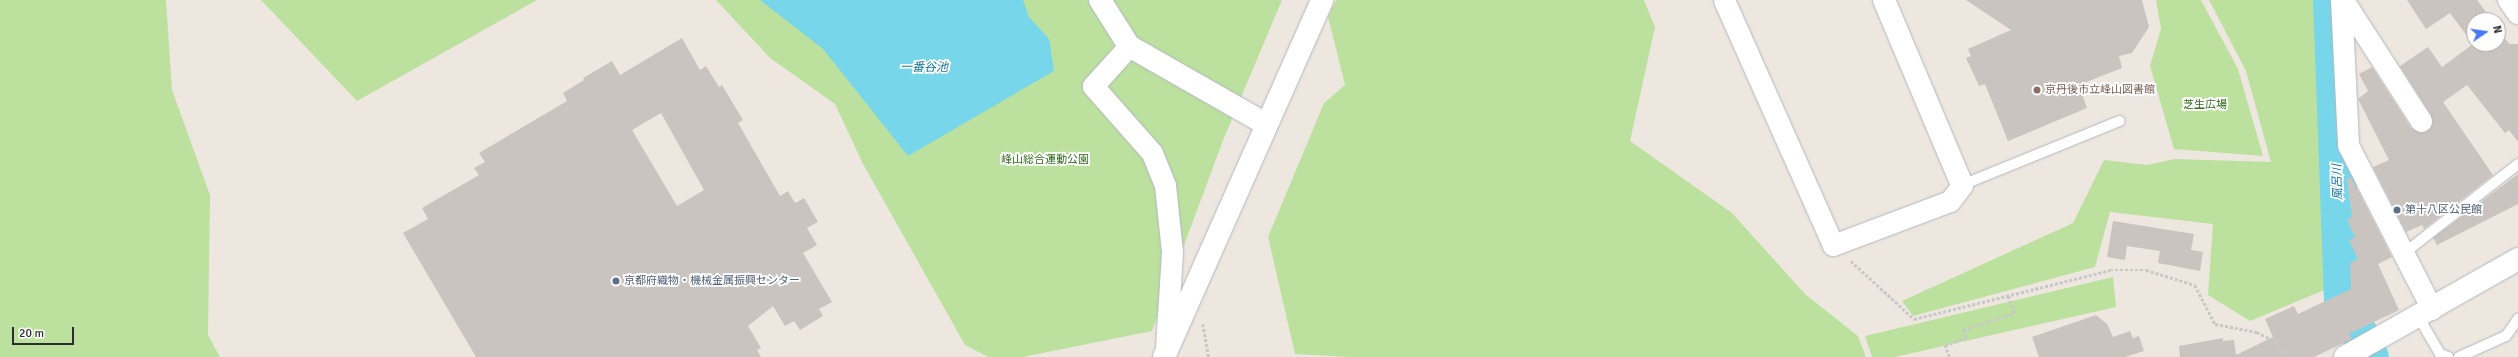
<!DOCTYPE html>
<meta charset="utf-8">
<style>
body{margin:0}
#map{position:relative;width:2518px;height:357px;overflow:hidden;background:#eee7e0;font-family:Signika,"Noto Sans JP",sans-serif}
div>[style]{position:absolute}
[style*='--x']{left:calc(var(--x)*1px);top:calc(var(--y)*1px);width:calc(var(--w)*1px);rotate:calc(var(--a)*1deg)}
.green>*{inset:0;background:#bce19f}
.water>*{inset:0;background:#78d6ea}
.river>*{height:37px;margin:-18.5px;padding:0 18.5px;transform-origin:18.5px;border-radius:18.5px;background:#78d6ea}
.building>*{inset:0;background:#c9c4bf}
.path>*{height:2.5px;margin-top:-1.25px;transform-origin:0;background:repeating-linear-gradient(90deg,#c8c8c8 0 3px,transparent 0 5px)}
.roads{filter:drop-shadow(0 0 1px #b3b7bf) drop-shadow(0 0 1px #b3b7bf)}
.lane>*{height:10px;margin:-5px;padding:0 5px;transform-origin:5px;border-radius:5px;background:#fff}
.street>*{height:21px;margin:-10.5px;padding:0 10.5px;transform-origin:10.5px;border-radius:10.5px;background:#fff}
.secondary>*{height:22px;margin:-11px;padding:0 11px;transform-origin:11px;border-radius:11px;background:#fff}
.dots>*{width:11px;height:11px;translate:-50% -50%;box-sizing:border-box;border:2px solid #fff;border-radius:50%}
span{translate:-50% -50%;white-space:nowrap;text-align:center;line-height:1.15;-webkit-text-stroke:3.5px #fff;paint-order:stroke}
.education-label{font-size:11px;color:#785e54}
.left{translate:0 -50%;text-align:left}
.park-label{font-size:11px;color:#34691e}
.service-label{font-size:11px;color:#4e5e75}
.water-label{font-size:12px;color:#13789a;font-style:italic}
.north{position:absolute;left:2466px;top:12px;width:40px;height:40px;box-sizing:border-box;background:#fff;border:1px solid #ababab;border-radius:50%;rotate:77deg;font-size:11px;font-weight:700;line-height:16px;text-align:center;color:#2d2d2d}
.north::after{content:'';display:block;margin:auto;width:14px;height:18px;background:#4877f3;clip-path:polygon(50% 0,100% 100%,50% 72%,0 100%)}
.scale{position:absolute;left:12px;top:327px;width:62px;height:18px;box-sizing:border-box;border:2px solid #2d2d2d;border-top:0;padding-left:5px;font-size:12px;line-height:14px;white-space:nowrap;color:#2d2d2d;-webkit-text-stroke:3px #fff;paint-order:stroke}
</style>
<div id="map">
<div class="green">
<div style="clip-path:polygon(0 0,166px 0,172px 90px,210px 195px,208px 335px,220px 357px,0 357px)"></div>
<div style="clip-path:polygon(261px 0,537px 0,357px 101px)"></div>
<div style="clip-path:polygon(716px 0,1282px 0,1224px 138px,1152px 331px,1023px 357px,988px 357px,965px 345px,863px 164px,835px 104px,770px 58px)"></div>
<div style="clip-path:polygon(1336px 0,1644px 0,1655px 27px,1630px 141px,1732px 213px,1805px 294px,1858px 336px,1866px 357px,1349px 357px,1295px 354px,1268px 237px,1324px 103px,1345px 85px,1328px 17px)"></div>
<div style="clip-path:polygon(2156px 0,2201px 0,2238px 69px,2263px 156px,2174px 149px,2150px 66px,2161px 29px)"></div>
<div style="clip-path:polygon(2209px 0,2315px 0,2329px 288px,2250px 321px,2208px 295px,2213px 224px,2110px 212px,2095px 267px,1913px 316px,1902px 301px,2073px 223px,2104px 160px,2147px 165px,2175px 159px,2271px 162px,2246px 71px)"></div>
<div style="clip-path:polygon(2113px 277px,2116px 307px,1895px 357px,1872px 357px,1865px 336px)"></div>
</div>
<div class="water">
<div style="clip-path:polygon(760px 0,1023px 0,1029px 17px,1049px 39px,1054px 71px,908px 156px,823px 49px)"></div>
</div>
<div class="river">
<div style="--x:2331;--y:0;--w:297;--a:87.9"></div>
<div style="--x:2342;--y:297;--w:66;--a:65"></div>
</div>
<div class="building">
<div style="clip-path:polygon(1966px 0,2142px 0,2149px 27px,2132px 53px,2119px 56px,2122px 68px,2079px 85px,2087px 108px,2008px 141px,1985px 84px,1979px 86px,1966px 58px,1971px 56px,1968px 49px,2011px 30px)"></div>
<div style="clip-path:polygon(2407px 0,2477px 0,2492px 20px,2474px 20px,2474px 44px,2498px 44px,2498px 29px,2509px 44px,2518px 44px,2518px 142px,2509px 130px,2505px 133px,2467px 85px,2443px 102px,2493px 175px,2424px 229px,2422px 225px,2406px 232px,2373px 167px,2389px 160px,2358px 99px,2368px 91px,2359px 74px,2372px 67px,2411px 128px,2422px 133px,2432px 126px,2431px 115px,2400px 66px,2428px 47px,2442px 67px,2473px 44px,2450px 13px,2426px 29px)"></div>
<div style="clip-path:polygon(evenodd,682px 38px,700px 70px,706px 66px,719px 87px,722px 85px,743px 120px,738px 123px,780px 196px,788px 191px,795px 203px,804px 198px,818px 222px,807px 228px,817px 245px,803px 253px,832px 302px,819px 309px,823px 316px,800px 330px,794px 321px,785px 326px,773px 306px,748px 326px,761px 348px,757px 350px,761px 357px,476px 357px,403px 233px,428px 219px,422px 208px,479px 175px,474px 168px,485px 162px,479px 153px,567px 101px,563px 93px,584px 80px,583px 78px,612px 61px,620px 75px,682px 38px,661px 113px,704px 190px,677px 206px,632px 130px,661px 113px)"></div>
<div style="clip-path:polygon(2518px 174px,2518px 204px,2437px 245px,2433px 238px)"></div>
<div style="clip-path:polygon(2351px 177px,2392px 257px,2378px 264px,2399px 310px,2349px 334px,2352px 339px,2314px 357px,2180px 357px,2179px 346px,2223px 338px,2223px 341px,2234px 340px,2236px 355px,2273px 337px,2265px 319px,2294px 306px,2298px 314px,2351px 289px,2350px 263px,2358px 259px,2349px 240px,2355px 237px,2347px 220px,2352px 217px,2347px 179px)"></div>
<div style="clip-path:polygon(2113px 221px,2194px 234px,2191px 250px,2203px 252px,2200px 271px,2158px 263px,2160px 251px,2127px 246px,2125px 260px,2107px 257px)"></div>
<div style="clip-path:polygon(2096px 315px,2107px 324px,2113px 337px,2130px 331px,2133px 338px,2139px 336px,2144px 351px,2125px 357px,2039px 357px,2032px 337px)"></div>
</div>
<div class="path">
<div style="--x:1851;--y:261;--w:86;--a:42.6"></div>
<div style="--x:1914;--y:319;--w:202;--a:-14"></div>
<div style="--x:2110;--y:270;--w:36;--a:0"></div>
<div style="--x:2146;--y:270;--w:51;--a:17"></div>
<div style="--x:2195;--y:285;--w:44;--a:62.9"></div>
<div style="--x:2215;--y:324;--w:43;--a:10.8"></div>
<div style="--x:2257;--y:332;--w:21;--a:28"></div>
<div style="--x:2276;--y:342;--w:17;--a:62"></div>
<div style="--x:1203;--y:324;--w:34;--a:80"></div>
<div style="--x:1949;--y:357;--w:12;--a:-110"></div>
<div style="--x:1945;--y:346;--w:23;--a:-23"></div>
<div style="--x:1966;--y:337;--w:8;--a:-113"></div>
<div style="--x:1963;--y:330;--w:54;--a:-18.4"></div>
<div style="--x:2014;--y:313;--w:20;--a:-110"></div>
</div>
<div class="roads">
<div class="lane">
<div style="--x:1962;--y:185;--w:170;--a:-22.1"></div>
<div style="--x:2403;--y:254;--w:146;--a:-38"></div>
<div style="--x:2418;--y:316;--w:44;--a:59.9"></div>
<div style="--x:2440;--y:354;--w:9;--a:21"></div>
<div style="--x:2459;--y:357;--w:51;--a:-24.1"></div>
<div style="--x:2506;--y:336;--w:21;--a:-55"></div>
</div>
<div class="street">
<div style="--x:1724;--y:0;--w:268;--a:66"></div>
<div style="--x:1833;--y:245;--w:125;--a:-20.6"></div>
<div style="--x:1950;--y:201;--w:20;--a:-53"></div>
<div style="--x:2341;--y:0;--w:145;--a:87.2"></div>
<div style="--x:2348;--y:145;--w:184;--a:62.9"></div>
<div style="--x:2343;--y:0;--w:144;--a:57.2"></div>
<div style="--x:1129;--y:46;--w:54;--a:132"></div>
<div style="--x:1093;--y:86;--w:89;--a:48.6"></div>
<div style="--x:1152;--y:153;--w:35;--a:68"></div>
<div style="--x:1165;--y:185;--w:67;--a:84"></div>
<div style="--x:1172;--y:252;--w:96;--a:93.6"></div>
</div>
<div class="secondary">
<div style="--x:1100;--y:0;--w:54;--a:57.8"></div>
<div style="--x:1129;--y:46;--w:158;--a:29.7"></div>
<div style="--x:1884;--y:0;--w:201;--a:67.1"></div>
<div style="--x:2509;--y:0;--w:16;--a:55"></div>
<div style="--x:1164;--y:357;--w:390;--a:-66.1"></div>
<div style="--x:2345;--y:357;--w:199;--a:-29.5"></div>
</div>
</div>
<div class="dots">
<div style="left:2037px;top:90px;background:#8d6e63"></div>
<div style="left:2397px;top:210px;background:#5c6f8a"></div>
<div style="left:616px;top:281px;background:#5c6f8a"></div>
</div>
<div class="education-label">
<span class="left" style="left:2045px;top:90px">京丹後市立峰山図書館</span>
</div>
<div class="park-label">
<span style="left:2205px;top:105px">芝生広場</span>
<span style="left:1045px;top:160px">峰山総合運動公園</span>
</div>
<div class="service-label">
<span class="left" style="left:2405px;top:210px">第十八区公民館</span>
<span class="left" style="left:624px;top:281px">京都府織物・機械金属振興センター</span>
</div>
<div class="water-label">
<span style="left:924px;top:68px">一番谷池</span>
<span style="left:2338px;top:182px;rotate:-92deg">風呂川</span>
</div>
<div class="north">N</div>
<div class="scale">20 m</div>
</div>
